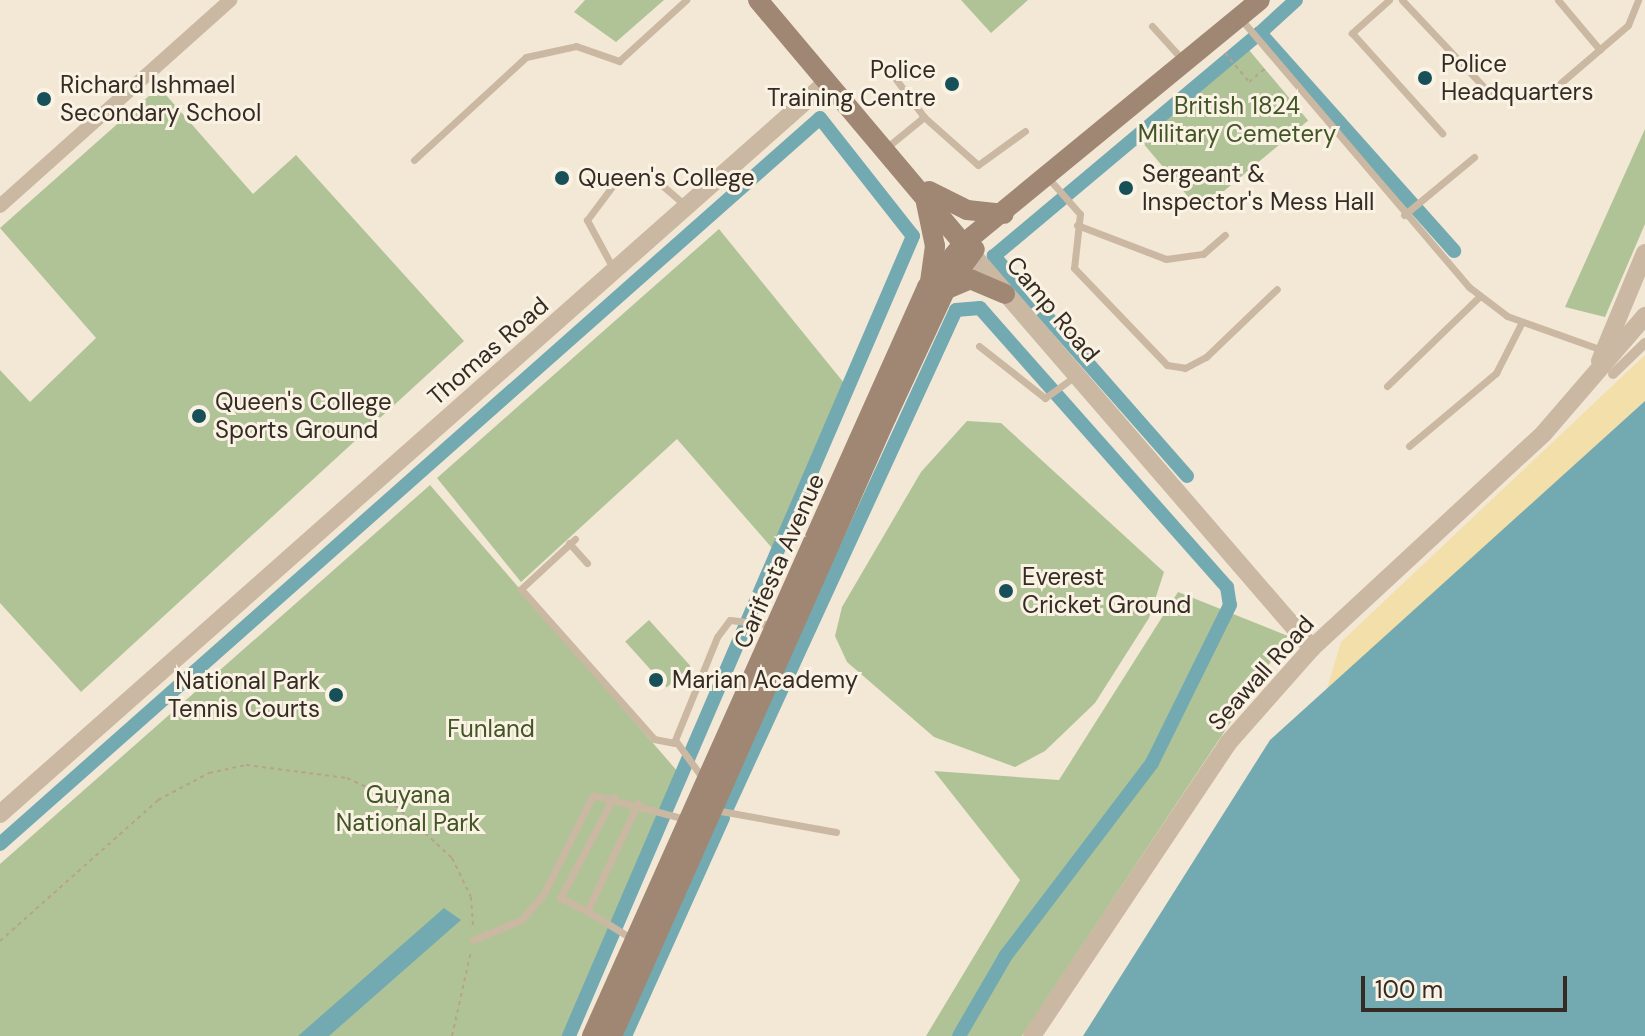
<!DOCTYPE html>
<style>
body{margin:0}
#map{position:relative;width:1645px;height:1036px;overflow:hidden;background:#f3e8d6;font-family:"DM Sans",sans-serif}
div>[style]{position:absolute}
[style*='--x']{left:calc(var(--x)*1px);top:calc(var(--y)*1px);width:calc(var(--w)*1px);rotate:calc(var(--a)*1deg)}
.green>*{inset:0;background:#b0c396;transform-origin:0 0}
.sand>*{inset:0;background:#f2dfa9}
.water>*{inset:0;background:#73aab2}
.canal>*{height:14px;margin:-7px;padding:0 7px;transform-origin:7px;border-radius:7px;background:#73aab2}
.path>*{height:2px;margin-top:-1px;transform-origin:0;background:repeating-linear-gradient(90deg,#b7a28c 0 4px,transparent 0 8px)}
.service>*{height:7px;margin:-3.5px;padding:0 3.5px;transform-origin:3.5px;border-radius:3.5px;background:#cbb8a2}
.pedestrian>*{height:10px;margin:-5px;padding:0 5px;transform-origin:5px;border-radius:5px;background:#cbb8a2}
.minor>*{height:14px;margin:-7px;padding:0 7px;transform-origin:7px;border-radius:7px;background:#cbb8a2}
.tertiary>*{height:18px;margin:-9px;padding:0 9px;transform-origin:9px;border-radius:9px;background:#cbb8a2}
.secondary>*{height:20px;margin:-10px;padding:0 10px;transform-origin:10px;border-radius:10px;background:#9f8773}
.dots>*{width:22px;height:22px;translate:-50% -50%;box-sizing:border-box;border:4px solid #faf2e3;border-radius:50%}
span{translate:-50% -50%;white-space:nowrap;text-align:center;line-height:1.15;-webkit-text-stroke:6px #faf2e3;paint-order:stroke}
.poi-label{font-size:24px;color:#352b25}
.left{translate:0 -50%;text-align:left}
.right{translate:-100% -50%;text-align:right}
.park-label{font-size:24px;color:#415527}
.street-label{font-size:24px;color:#352b25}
.scale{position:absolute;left:1361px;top:976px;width:206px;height:36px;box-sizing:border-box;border:4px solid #352b25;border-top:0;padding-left:10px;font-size:24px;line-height:28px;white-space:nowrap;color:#352b25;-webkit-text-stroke:6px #faf2e3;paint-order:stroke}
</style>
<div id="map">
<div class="green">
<div style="clip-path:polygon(585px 0,664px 0,616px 42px,574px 12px)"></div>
<div style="clip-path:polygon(961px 0,1028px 0,991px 33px)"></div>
<div style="left:1249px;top:50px;width:92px;height:141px;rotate:50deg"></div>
<div style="clip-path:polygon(159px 87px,253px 194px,296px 155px,464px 341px,81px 692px,0 603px,0 370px,30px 402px,96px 338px,0 228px)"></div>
<div style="clip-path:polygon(1645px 129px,1645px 224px,1605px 317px,1565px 307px)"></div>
<div style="clip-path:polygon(719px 229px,844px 383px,772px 548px,677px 439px,521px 582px,437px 478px)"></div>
<div style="clip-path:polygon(967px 421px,1001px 423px,1164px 572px,1149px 618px,1095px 703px,1045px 751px,1015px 767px,934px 737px,847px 662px,835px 636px,842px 607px,921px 472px)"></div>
<div style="clip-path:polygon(430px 485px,678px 772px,563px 1036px,0 1036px,0 864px)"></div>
<div style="clip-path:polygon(1178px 592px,1288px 636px,1022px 1036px,926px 1036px,1020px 880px,934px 771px,1059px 780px)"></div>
<div style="left:649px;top:620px;width:62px;height:32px;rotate:48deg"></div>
</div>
<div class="sand">
<div style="clip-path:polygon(1645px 355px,1645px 401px,1327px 689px,1341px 642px)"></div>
</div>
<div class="water">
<div style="clip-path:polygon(1645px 401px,1645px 1036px,1083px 1036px,1270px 740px)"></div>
<div style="clip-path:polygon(444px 908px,461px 920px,329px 1036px,298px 1036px)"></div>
</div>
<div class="canal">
<div style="--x:1296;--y:0;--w:49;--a:137.5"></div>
<div style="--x:1260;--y:33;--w:292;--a:48.3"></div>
<div style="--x:1187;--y:476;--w:293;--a:-131.3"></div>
<div style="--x:994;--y:256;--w:347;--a:-40"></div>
<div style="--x:727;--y:808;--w:548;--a:-65.31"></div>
<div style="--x:956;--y:310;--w:24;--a:-5"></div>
<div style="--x:980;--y:308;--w:373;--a:48.5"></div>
<div style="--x:1227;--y:587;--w:18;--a:81"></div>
<div style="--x:1230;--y:605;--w:176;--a:116.3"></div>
<div style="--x:1152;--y:763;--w:243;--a:127.2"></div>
<div style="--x:1005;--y:957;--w:91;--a:120.2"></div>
<div style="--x:0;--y:844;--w:1095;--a:-41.52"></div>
<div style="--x:820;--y:118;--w:150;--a:51.8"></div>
<div style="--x:913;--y:236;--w:871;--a:113.27"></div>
<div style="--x:625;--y:1036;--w:239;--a:-65.8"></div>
</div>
<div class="path">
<div style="--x:1225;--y:53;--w:38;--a:50"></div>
<div style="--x:1249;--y:82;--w:23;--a:-40"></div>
<div style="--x:0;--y:941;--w:212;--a:-41.7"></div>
<div style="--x:158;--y:800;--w:58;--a:-27.9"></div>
<div style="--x:209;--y:773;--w:38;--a:-12"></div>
<div style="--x:246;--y:765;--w:102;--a:7.3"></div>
<div style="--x:347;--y:778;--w:41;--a:24.7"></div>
<div style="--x:384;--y:795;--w:93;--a:42.8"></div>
<div style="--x:452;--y:858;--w:43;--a:64"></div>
<div style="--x:471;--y:897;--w:32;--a:86"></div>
<div style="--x:452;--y:1036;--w:87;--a:-77.4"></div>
</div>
<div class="service">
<div style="--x:1389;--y:0;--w:50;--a:138.3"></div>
<div style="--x:1352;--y:33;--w:135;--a:48"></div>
<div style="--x:1402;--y:0;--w:132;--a:46.8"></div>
<div style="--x:1558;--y:0;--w:65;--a:50"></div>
<div style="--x:1240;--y:18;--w:353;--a:49.6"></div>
<div style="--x:1469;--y:287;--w:48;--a:37.3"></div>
<div style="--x:1507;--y:316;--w:101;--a:19.7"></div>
<div style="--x:1152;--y:26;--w:45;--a:47.7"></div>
<div style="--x:892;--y:74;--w:54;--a:53.3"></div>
<div style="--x:1556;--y:87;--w:95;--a:-40.7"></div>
<div style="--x:1628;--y:25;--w:27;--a:-68"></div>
<div style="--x:886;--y:148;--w:49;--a:-39.2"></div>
<div style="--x:924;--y:117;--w:72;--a:41.6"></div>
<div style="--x:978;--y:165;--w:58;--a:-35.9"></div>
<div style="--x:414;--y:160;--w:152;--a:-42.6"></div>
<div style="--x:526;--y:57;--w:51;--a:-12.4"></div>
<div style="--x:576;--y:46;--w:46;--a:19.2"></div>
<div style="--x:619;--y:61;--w:91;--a:-42.3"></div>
<div style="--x:1050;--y:180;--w:45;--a:48.6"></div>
<div style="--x:1080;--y:214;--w:54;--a:96.3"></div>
<div style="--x:1074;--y:268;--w:134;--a:46.2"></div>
<div style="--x:1167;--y:365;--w:18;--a:9"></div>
<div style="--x:1185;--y:368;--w:24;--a:-28"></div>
<div style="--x:1206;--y:357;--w:98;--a:-43.8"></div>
<div style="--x:1404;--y:215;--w:91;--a:-39.6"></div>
<div style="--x:1077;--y:225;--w:95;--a:20.9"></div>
<div style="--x:1166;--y:259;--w:37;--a:-8"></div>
<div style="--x:1203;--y:254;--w:29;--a:-41"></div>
<div style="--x:614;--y:270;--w:57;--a:-118.4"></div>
<div style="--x:587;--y:220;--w:55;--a:-53.1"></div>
<div style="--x:620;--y:176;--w:29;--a:-4"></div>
<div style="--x:649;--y:174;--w:48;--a:40.7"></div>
<div style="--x:979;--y:346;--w:84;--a:38.2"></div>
<div style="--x:1045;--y:398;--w:37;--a:-36"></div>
<div style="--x:1387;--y:386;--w:129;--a:-44.1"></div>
<div style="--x:1409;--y:446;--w:114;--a:-40"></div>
<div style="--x:1496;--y:373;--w:57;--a:-63"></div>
<div style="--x:575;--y:539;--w:74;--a:137.2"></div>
<div style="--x:521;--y:589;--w:200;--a:48.4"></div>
<div style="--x:654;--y:739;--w:21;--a:11"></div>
<div style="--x:569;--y:543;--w:27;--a:48"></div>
<div style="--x:704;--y:780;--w:49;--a:-125.9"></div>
<div style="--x:675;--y:740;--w:111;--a:-67.8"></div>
<div style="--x:717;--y:637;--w:21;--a:-53"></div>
<div style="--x:730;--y:620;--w:43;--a:6.6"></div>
<div style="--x:715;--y:810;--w:123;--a:10.3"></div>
<div style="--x:587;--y:911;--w:30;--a:-154"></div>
<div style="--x:560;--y:898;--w:115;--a:-62.1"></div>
<div style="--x:473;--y:940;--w:52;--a:-22.6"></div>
<div style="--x:521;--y:920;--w:33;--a:-49"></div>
<div style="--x:543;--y:895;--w:112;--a:-63.4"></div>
<div style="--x:593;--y:795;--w:95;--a:14.6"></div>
<div style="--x:634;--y:940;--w:55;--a:-148.3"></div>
<div style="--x:587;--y:911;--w:119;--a:-64.7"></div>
</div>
<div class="pedestrian">
<div style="--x:1613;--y:374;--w:45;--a:-44.1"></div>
</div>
<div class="minor">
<div style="--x:0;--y:206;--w:309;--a:-41.8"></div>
</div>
<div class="tertiary">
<div style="--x:971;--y:253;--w:522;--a:49.2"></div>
<div style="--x:1600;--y:361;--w:117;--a:-67.4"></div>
<div style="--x:0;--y:814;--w:1104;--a:-41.51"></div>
<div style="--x:1032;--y:1036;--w:353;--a:-56.2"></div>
<div style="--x:1228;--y:743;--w:127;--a:-48.5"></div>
<div style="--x:1312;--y:648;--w:316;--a:-42.8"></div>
<div style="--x:1544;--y:433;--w:155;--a:-49.2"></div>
</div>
<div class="secondary">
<div style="--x:758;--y:0;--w:331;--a:49.9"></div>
<div style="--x:929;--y:191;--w:42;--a:26.6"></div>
<div style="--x:967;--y:210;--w:37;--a:6"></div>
<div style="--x:926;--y:203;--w:44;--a:78.2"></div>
<div style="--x:935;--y:246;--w:34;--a:98"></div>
<div style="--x:947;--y:289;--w:25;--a:-23"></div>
<div style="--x:970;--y:279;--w:38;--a:23"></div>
<div style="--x:592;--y:1036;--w:821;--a:-65.9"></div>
<div style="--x:927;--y:287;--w:56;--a:-50.1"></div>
<div style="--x:963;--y:244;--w:384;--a:-39.4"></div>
<div style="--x:612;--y:1036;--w:676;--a:-66.09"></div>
<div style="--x:886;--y:418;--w:142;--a:-65.1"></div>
<div style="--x:946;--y:289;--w:49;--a:-54.1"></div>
</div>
<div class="dots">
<div style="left:1425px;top:78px;background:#18505a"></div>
<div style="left:952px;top:84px;background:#18505a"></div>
<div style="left:44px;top:99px;background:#18505a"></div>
<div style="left:562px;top:178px;background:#18505a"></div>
<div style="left:1126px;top:188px;background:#18505a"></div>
<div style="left:199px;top:416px;background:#18505a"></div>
<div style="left:1006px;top:591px;background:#18505a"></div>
<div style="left:656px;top:680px;background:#18505a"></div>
<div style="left:336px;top:695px;background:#18505a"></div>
</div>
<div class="poi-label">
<span class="left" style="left:1441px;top:78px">Police<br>Headquarters</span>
<span class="right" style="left:936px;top:84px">Police<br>Training Centre</span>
<span class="left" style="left:60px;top:99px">Richard Ishmael<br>Secondary School</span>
<span class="left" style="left:1142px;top:188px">Sergeant &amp;<br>Inspector's Mess Hall</span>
<span class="left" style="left:578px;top:178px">Queen's College</span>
<span class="left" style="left:215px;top:416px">Queen's College<br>Sports Ground</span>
<span class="left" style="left:1022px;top:591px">Everest<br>Cricket Ground</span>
<span class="left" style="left:672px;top:680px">Marian Academy</span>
<span class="right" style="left:320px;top:695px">National Park<br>Tennis Courts</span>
</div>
<div class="park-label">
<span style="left:1237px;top:120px">British 1824<br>Military Cemetery</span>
<span style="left:491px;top:729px">Funland</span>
<span style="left:408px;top:809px">Guyana<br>National Park</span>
</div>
<div class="street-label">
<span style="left:1053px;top:309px;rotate:50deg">Camp Road</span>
<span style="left:488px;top:351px;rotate:-41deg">Thomas Road</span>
<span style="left:779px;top:561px;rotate:-66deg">Carifesta Avenue</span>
<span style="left:1261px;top:673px;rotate:-48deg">Seawall Road</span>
</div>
<div class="scale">100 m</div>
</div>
